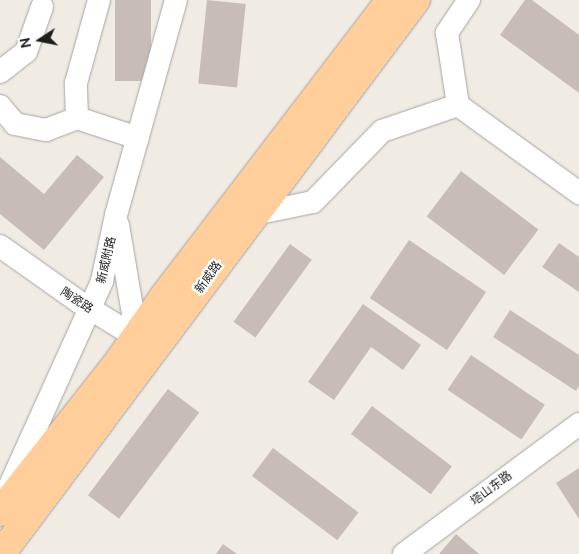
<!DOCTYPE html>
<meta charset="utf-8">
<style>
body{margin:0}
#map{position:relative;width:579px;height:554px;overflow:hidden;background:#f0ebe3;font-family:Ubuntu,"Noto Sans SC",sans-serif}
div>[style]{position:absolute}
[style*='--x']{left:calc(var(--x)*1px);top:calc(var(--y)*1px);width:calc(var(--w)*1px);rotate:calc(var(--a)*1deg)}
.building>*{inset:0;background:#c8bdb6;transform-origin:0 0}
.roads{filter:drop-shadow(0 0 1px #a5a5a5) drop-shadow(0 0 1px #a5a5a5)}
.minor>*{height:22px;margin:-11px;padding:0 11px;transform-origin:11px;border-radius:11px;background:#fff}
.major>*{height:28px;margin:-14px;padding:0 14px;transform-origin:14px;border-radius:14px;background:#ffce9a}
span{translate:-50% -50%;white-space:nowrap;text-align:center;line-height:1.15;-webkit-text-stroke:4.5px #fff;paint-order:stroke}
.street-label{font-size:12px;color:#1e1e1e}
.north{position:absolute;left:15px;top:15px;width:50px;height:50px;-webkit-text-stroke:4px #fff;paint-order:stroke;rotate:259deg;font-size:14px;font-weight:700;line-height:20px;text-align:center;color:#1e1e1e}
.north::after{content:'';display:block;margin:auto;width:18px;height:22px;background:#1e1e1e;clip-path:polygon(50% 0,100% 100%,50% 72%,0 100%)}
</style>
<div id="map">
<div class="building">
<div style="left:115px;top:0;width:36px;height:81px"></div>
<div style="left:207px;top:0;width:39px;height:84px;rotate:6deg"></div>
<div style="clip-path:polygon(525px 0,532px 0,579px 35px,579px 93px,500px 35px)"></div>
<div style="clip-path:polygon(77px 155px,104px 177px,44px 250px,0 214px,0 157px,44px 194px)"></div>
<div style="left:461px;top:171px;width:97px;height:57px;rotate:37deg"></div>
<div style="left:409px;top:240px;width:93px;height:70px;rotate:34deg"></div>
<div style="clip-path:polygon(559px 243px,579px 257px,579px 292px,542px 267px)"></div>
<div style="left:290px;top:244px;width:27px;height:96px;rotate:36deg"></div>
<div style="clip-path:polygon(363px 304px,421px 345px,403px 370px,371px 347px,334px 400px,308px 382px)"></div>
<div style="clip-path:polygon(510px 310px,579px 355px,579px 386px,576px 391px,493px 337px)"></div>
<div style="left:471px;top:355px;width:89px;height:42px;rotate:34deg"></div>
<div style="left:168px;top:389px;width:39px;height:133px;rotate:37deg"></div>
<div style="left:372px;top:406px;width:100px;height:35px;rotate:37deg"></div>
<div style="left:273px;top:448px;width:107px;height:35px;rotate:37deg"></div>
<div style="clip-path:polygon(579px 468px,579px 519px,556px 483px)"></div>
<div style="clip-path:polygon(456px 534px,479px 554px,439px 554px)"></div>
<div style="clip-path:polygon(223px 544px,237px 554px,216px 554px)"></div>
</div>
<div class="roads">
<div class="minor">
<div style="--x:469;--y:0;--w:40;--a:124"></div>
<div style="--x:447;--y:33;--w:73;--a:81.3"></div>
<div style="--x:458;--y:105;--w:150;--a:36"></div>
<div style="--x:0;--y:72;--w:33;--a:-38"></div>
<div style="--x:26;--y:52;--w:48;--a:-70.4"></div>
<div style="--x:0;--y:106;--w:23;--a:50"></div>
<div style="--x:15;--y:124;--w:32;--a:11"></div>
<div style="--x:46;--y:130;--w:33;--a:-21"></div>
<div style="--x:77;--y:118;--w:64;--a:18.2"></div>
<div style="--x:77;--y:118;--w:35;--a:-92"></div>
<div style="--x:76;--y:83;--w:86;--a:-74.5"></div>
<div style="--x:254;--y:214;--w:60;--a:-11.5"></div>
<div style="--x:313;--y:202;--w:99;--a:-45.8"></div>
<div style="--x:382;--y:131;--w:80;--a:-18.9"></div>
<div style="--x:118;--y:225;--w:114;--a:80.4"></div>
<div style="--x:0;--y:246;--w:97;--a:35.3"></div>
<div style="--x:79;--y:302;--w:82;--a:31.6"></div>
<div style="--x:6;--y:494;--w:234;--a:-65.7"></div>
<div style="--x:102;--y:281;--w:67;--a:-78"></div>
<div style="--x:116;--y:215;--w:223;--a:-74.4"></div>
<div style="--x:404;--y:554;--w:218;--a:-36.6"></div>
</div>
<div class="major">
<div style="--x:0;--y:512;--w:191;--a:-51.8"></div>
<div style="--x:118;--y:362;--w:80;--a:-55.1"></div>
<div style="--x:164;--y:296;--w:372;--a:-52.6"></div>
<div style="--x:1;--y:554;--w:692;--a:-53.16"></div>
</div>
</div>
<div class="street-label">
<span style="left:106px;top:260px;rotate:-77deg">新威附路</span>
<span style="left:208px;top:277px;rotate:-54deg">新威路</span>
<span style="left:77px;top:300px;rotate:33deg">陶瓷路</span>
<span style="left:491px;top:488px;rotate:-37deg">塔山东路</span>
</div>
<div class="north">N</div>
</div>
